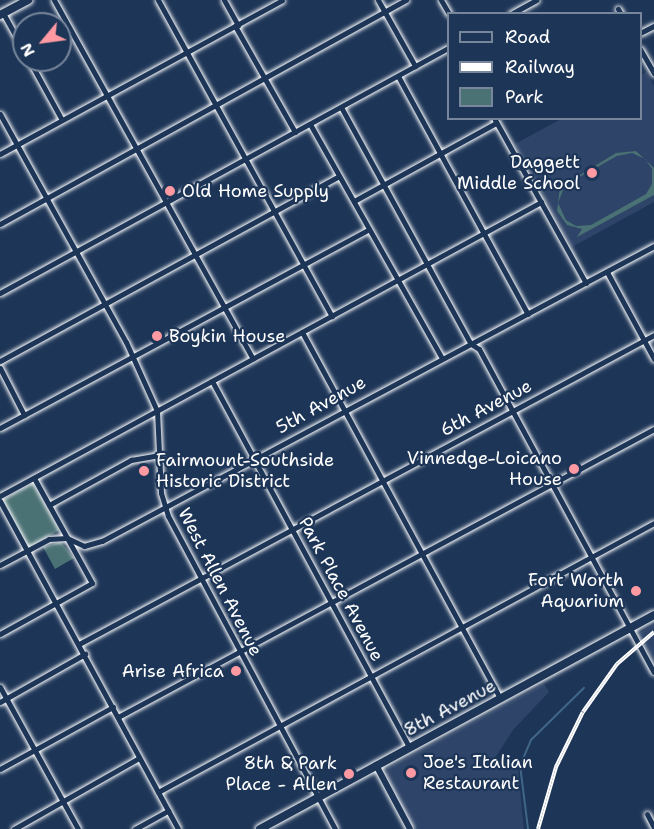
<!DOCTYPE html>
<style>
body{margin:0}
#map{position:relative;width:654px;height:829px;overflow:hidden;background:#1d3557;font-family:"Shantell Sans",sans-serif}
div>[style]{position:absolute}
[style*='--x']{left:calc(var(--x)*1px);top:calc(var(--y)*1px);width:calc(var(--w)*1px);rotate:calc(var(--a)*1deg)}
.built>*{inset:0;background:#2e4468}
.green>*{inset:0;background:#4a7174;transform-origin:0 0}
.stream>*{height:1.5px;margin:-0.75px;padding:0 0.75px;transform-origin:0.75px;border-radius:0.75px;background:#406688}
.roads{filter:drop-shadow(0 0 2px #fff) drop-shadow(0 0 2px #fff)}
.minor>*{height:5px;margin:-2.5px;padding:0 2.5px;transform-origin:2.5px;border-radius:2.5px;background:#1d3557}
.tertiary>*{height:6px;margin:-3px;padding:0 3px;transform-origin:3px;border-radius:3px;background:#1d3557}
.secondary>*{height:8px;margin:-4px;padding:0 4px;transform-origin:4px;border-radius:4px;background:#1d3557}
.rail>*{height:4px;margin-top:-2px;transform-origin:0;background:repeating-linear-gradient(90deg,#1d3557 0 4.5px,#fff 0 9px);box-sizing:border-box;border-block:2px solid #fff}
.dots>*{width:16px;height:16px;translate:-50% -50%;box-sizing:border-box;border:3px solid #1d3557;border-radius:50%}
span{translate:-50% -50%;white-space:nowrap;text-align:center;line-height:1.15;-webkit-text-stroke:4.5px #1d3557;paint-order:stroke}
.poi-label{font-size:18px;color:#fff}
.right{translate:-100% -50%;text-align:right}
.left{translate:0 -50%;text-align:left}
.street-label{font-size:18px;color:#fff}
.legend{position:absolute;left:447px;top:12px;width:195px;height:108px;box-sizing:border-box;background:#1d3557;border:2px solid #77869a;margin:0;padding:8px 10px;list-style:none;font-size:18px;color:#fff}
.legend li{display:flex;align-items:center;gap:12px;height:30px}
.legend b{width:30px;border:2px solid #77869a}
.north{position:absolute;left:12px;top:12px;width:60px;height:60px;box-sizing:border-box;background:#1d3557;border:2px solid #77869a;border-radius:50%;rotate:241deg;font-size:16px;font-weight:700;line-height:24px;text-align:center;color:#fff}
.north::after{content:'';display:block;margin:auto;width:21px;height:27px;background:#ff9aa2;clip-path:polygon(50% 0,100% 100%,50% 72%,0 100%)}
</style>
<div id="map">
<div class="built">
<div style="clip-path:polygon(646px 72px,654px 86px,654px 202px,572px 247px,515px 144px,561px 119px,640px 118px,641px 75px)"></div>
<div style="clip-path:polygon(654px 625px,654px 662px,638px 634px)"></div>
<div style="clip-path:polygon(544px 684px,549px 692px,513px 730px,493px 761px,511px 762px,518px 770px,524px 829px,413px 829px,386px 774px,388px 768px)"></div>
</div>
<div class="green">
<div style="clip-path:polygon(evenodd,636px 151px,654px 168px,654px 195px,577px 237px,582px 229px,567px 225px,557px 211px,560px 187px,616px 153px,636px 151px,632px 153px,645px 159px,652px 169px,652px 184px,646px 194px,591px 225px,576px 226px,566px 220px,558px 203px,565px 185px,617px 156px,632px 153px)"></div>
<div style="left:33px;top:483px;width:54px;height:35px;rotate:61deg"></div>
<div style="clip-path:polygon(61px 542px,74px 558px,55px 569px,43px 547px)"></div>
</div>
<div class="stream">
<div style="--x:528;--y:829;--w:64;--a:-97.2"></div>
<div style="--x:520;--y:766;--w:28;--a:-67"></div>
<div style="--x:531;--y:740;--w:74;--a:-44.5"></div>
</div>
<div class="roads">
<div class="minor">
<div style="--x:54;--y:0;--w:410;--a:61"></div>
<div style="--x:158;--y:0;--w:361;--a:61.2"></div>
<div style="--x:224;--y:0;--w:29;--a:61"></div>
<div style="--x:378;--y:0;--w:76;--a:60.7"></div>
<div style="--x:441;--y:0;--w:16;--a:60"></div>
<div style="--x:618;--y:9;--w:6;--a:59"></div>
<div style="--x:3;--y:13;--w:43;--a:61.1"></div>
<div style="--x:511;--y:14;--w:29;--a:-29"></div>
<div style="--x:235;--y:26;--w:122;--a:60.5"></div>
<div style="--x:640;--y:33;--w:16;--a:-27"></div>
<div style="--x:640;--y:49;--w:28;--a:60"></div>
<div style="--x:29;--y:60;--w:68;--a:61.2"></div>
<div style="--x:398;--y:76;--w:271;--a:61.4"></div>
<div style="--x:341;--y:107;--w:270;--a:61.3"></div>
<div style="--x:471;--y:344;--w:9;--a:32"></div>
<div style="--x:479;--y:349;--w:367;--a:61.6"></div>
<div style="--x:0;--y:114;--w:260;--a:61.1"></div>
<div style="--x:126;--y:342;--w:76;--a:65.8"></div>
<div style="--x:157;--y:411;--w:82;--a:87.2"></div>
<div style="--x:161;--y:493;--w:24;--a:73"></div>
<div style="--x:168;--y:516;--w:355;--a:61.9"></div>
<div style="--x:494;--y:118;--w:189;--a:60.9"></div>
<div style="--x:310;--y:124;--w:269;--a:60.6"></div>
<div style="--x:0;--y:154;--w:321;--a:-28.6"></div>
<div style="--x:354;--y:201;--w:162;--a:-28.8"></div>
<div style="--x:0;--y:224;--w:464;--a:-28.9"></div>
<div style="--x:607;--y:272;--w:99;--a:61.6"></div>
<div style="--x:0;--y:293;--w:511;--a:-28.67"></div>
<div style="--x:302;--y:332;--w:416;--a:61.6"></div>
<div style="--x:0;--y:361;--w:386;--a:-28.6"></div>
<div style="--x:0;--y:368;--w:53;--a:62.9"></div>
<div style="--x:212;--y:381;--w:416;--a:61.7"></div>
<div style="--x:0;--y:428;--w:419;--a:-28.3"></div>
<div style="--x:0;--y:496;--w:616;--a:-28.52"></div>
<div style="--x:0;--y:501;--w:373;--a:61.5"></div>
<div style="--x:49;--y:505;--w:94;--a:-28.8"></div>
<div style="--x:131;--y:460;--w:29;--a:-10"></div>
<div style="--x:0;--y:565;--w:55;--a:-28"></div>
<div style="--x:49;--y:539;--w:18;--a:-3"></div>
<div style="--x:67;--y:538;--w:19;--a:25"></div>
<div style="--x:84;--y:546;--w:19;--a:-16"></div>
<div style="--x:102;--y:541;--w:626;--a:-28.12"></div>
<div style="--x:0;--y:634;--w:105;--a:-29"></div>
<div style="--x:92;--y:583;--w:120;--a:-118.9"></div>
<div style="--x:79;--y:644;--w:653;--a:-28.25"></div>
<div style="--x:0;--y:687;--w:162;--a:61.2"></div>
<div style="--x:0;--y:702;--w:98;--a:-29.5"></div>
<div style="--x:118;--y:717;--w:608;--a:-28.25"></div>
<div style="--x:0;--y:769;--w:129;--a:-28.8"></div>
<div style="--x:158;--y:792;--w:564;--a:-28.47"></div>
<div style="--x:647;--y:814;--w:16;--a:63"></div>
<div style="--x:14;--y:829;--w:144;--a:-29.6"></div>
<div style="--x:135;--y:829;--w:38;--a:-29"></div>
</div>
<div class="tertiary">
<div style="--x:376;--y:765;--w:72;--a:62"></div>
</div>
<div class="secondary">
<div style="--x:0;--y:15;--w:32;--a:-28"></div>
<div style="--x:260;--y:829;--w:448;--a:-28.5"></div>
</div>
</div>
<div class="rail">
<div style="--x:538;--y:829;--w:65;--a:-73.8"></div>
<div style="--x:556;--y:767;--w:61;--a:-63.9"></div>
<div style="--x:583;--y:712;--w:59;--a:-54.7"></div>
<div style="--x:617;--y:664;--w:49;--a:-40.9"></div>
</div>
<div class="dots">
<div style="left:592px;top:173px;background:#ff9aa2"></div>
<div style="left:170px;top:191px;background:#ff9aa2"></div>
<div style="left:157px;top:336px;background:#ff9aa2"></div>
<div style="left:574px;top:469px;background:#ff9aa2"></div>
<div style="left:144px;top:471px;background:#ff9aa2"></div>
<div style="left:636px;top:591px;background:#ff9aa2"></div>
<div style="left:236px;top:671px;background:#ff9aa2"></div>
<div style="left:411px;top:773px;background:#ff9aa2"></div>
<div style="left:349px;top:774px;background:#ff9aa2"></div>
</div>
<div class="poi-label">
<span class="right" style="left:580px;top:173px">Daggett<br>Middle School</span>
<span class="left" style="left:182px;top:191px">Old Home Supply</span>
<span class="left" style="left:169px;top:336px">Boykin House</span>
<span class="right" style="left:562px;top:469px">Vinnedge-Loicano<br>House</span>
<span class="left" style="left:156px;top:471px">Fairmount-Southside<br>Historic District</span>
<span class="right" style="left:624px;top:591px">Fort Worth<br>Aquarium</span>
<span class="right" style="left:224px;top:671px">Arise Africa</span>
<span class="left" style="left:423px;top:773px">Joe's Italian<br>Restaurant</span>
<span class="right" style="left:337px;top:774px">8th &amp; Park<br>Place - Allen</span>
</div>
<div class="street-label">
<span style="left:321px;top:405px;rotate:-29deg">5th Avenue</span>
<span style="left:486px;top:408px;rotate:-28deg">6th Avenue</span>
<span style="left:220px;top:582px;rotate:63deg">West Allen Avenue</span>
<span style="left:341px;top:589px;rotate:62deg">Park Place Avenue</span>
<span style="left:450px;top:708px;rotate:-28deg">8th Avenue</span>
</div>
<ul class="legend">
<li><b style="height:8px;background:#1d3557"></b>Road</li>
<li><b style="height:8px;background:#fff"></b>Railway</li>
<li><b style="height:16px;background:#4a7174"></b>Park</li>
</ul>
<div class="north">N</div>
</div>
